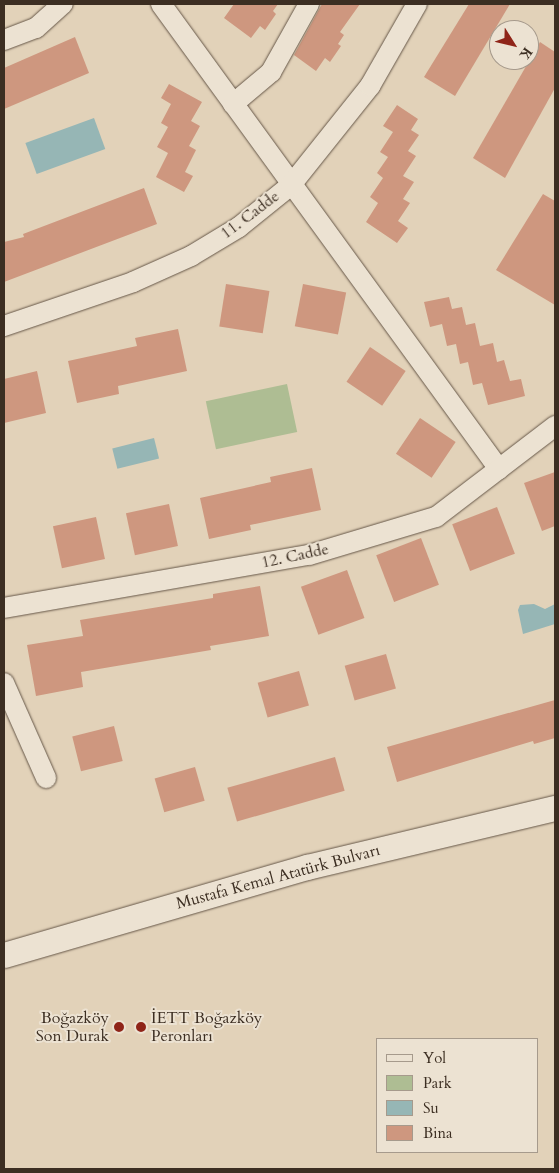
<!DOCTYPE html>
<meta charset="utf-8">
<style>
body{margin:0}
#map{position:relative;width:559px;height:1173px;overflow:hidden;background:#e2d2b9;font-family:Cardo,serif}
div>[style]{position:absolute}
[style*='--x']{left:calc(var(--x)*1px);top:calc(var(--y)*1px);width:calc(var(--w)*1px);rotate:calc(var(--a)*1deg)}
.green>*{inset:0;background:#aebd93;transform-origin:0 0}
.water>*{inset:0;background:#96b6b5;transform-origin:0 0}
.building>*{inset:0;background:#ce977f;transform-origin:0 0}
.roads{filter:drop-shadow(0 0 1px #665748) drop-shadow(0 0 1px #665748)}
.minor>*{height:20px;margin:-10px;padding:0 10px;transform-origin:10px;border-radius:10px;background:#ece2d2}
.tertiary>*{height:25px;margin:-12.5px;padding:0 12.5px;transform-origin:12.5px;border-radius:12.5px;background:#ece2d2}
.dots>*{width:14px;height:14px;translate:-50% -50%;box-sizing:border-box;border:2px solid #ece2d2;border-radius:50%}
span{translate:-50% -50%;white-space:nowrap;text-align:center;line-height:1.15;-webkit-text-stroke:4px #ece2d2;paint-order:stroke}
.street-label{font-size:16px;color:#3c2e22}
.poi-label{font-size:16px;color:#3c2e22}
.right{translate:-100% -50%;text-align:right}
.left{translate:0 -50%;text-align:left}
.frame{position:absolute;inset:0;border:5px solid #3c2e22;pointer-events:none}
.legend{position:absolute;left:376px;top:1038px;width:162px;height:115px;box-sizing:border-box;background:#ece2d2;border:1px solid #a69a8c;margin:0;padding:6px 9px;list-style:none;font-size:15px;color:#3c2e22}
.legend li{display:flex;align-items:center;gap:10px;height:25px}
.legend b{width:25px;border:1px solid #a69a8c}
.north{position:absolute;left:489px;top:20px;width:50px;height:50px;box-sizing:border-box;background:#ece2d2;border:1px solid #a69a8c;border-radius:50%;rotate:126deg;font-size:14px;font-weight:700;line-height:20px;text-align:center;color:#3c2e22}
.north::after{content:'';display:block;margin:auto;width:18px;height:22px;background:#8f2418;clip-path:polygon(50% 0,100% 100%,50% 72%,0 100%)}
</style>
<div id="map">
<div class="green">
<div style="left:287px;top:384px;width:49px;height:83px;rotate:78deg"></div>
</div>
<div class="water">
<div style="left:94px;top:118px;width:33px;height:73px;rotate:70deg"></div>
<div style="left:154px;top:438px;width:21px;height:43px;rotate:76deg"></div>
<div style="clip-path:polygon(534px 604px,545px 609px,555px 604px,555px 624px,523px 634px,518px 610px,520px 605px)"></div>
</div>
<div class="building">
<div style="clip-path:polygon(234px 4px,278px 4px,273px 11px,276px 14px,265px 30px,260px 26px,251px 38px,224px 18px)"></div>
<div style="clip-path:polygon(322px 4px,360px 4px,340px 32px,344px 35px,338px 44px,341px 46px,330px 62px,325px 58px,316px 71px,294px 55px)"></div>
<div style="clip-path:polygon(469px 4px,510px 4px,455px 96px,424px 77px)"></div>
<div style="clip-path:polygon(75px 37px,89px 73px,4px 109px,4px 68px)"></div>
<div style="clip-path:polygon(540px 42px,555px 52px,555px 88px,505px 178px,473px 158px)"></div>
<div style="clip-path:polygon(169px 84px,202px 102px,191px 121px,200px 126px,189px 146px,196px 150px,185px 172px,193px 176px,184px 192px,156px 177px,168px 153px,157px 147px,168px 127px,161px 123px,171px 104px,161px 98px)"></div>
<div style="clip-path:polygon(397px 105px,418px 119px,411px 130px,419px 135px,408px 151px,416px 156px,403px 176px,414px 182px,403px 199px,410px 203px,398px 221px,408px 228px,397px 243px,366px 222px,378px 203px,370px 197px,383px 178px,377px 173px,388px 157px,380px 152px,393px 132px,383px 126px)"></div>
<div style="clip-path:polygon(144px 188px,157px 224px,4px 282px,4px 242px,24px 237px,23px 234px)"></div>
<div style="clip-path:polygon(543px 194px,555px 201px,555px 305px,496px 270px)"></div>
<div style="left:226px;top:284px;width:44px;height:43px;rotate:9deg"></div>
<div style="left:303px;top:284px;width:44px;height:43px;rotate:11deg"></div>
<div style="clip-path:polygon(449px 297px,452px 309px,462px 307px,466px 325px,475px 323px,480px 346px,493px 343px,497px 362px,504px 360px,510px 381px,521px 379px,525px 396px,488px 405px,482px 383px,473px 385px,468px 362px,460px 364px,456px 344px,447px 346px,442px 324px,430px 327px,424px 302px)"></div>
<div style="clip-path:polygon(178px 329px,187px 371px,118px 386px,119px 394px,77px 403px,68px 361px,137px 346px,135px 338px)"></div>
<div style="left:370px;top:347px;width:43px;height:42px;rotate:34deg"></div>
<div style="clip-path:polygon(37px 371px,46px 413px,4px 423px,4px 379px)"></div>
<div style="left:420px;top:418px;width:43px;height:43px;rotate:34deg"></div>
<div style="clip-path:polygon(312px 468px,321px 510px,250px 525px,251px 530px,209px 539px,200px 498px,271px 482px,270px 477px)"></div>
<div style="clip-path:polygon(555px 472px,555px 526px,542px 531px,524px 483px)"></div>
<div style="left:169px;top:504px;width:43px;height:44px;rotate:78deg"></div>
<div style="left:497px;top:507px;width:50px;height:48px;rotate:69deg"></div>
<div style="left:96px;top:517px;width:43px;height:44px;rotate:78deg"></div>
<div style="left:421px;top:538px;width:50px;height:48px;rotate:69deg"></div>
<div style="left:347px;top:570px;width:51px;height:49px;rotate:70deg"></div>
<div style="clip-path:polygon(260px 586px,269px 636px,210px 646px,211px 650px,81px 672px,83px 687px,36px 696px,27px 645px,83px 636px,80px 620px,213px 598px,213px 594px)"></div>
<div style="left:386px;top:654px;width:36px;height:43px;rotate:74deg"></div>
<div style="left:299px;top:671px;width:36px;height:43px;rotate:74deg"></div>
<div style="clip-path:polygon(555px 700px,555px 738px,534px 744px,533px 741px,397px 782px,387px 747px)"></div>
<div style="left:114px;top:726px;width:36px;height:43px;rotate:76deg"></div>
<div style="left:335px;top:757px;width:35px;height:112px;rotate:74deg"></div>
<div style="left:195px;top:767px;width:35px;height:42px;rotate:74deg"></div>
</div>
<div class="roads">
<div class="minor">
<div style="--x:161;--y:4;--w:575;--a:53.99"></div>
<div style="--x:4;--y:40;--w:34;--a:-21"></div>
<div style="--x:36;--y:28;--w:36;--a:-42"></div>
<div style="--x:233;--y:104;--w:50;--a:-40.1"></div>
<div style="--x:271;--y:72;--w:78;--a:-60.8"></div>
<div style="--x:4;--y:326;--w:136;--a:-18.8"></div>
<div style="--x:133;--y:282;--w:64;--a:-24.1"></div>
<div style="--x:191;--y:256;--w:56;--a:-31.1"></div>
<div style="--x:239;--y:227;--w:67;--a:-38.9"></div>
<div style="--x:291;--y:185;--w:127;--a:-51.4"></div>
<div style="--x:370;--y:86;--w:95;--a:-60.2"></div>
<div style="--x:4;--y:608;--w:310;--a:-9.9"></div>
<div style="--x:309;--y:555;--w:133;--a:-16.7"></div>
<div style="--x:436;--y:517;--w:150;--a:-37.4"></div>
<div style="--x:4;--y:683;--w:104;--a:66.1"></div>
</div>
<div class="tertiary">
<div style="--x:4;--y:955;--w:316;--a:-16.2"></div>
<div style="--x:307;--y:867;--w:255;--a:-13.4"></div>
</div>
</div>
<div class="dots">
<div style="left:119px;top:1027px;background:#8f2418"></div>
<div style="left:141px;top:1027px;background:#8f2418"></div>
</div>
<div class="street-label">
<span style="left:250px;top:215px;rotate:-37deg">11. Cadde</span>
<span style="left:295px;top:556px;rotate:-12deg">12. Cadde</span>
<span style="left:278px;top:877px;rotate:-15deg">Mustafa Kemal Atatürk Bulvarı</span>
</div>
<div class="poi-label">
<span class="right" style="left:109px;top:1027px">Boğazköy<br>Son Durak</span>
<span class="left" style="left:151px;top:1027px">İETT Boğazköy<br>Peronları</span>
</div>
<div class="frame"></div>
<ul class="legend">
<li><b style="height:6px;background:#ece2d2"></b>Yol</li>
<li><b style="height:14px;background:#aebd93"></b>Park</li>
<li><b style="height:14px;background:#96b6b5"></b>Su</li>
<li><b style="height:14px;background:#ce977f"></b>Bina</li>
</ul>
<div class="north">K</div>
</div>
